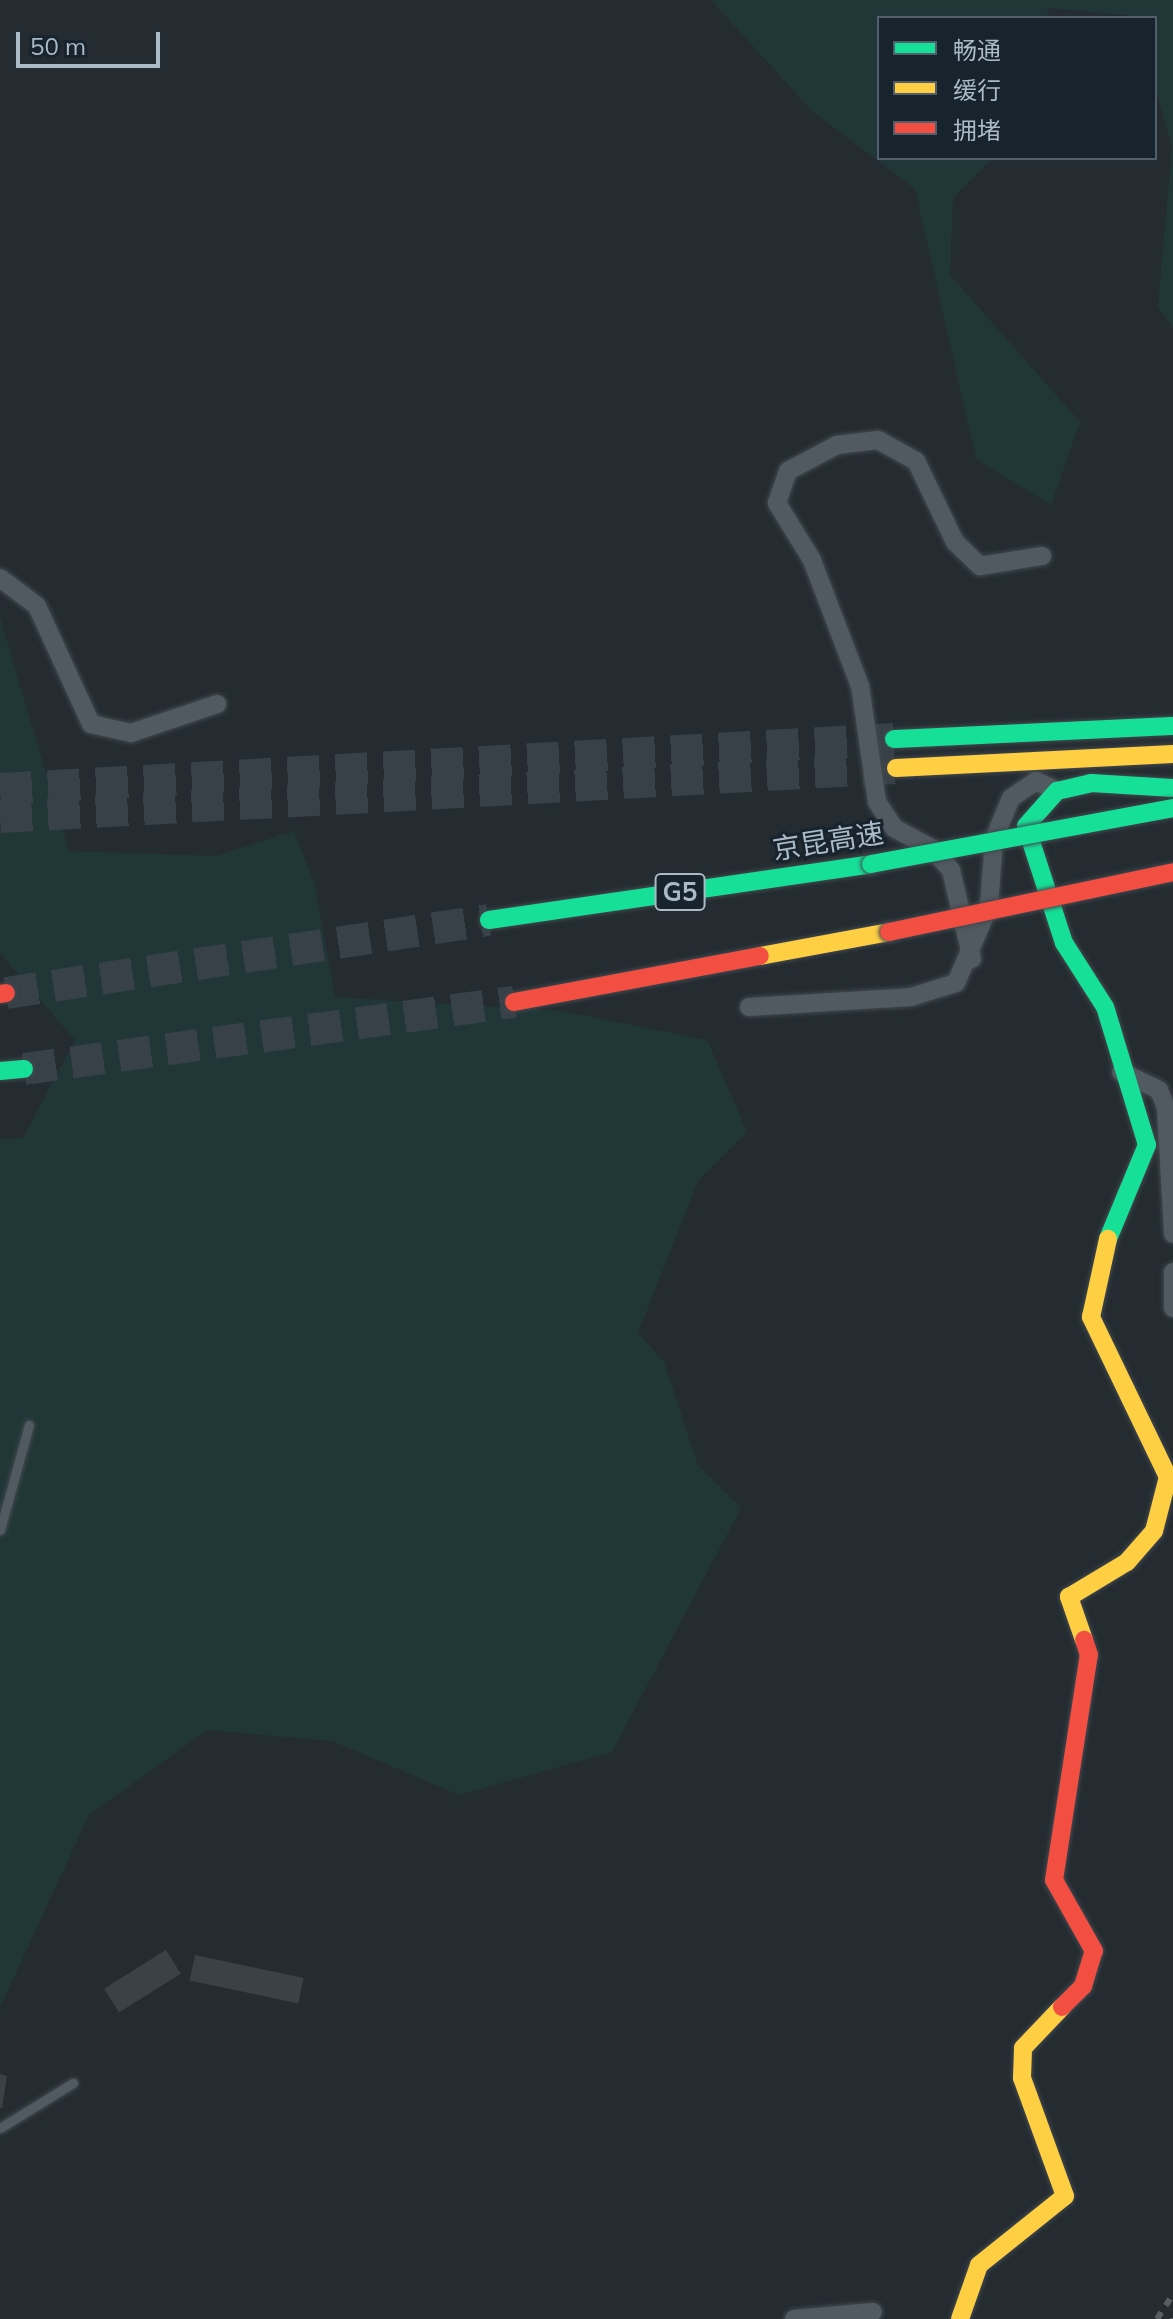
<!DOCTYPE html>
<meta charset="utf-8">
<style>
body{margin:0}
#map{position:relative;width:1173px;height:2319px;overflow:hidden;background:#242c32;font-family:Mulish,"Noto Sans SC",sans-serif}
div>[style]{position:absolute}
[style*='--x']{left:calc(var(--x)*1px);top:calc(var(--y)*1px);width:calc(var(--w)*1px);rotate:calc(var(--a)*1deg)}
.green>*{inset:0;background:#213737}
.building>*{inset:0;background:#3b4247;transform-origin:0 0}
.highway-tunnel>*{height:32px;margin-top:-16px;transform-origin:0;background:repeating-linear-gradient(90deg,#384148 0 32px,transparent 0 48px)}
.roads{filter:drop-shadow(0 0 2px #42484d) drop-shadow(0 0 2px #42484d)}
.lane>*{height:9px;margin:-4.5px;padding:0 4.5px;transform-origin:4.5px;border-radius:4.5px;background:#525a61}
.street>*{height:18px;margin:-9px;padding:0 9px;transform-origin:9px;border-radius:9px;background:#525a61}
.fast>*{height:18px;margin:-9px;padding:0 9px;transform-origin:9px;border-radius:9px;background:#16e098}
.slow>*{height:18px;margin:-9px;padding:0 9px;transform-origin:9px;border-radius:9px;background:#ffcf43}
.jam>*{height:18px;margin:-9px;padding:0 9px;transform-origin:9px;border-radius:9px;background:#f24e42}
.rail>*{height:6px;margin-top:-3px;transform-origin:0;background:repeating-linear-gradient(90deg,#575e64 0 8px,transparent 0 16px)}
.bridges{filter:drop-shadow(0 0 2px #40484e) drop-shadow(0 0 2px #40484e)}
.fast-bridge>*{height:18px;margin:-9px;padding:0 9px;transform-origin:9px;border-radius:9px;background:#16e098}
.jam-bridge>*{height:18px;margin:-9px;padding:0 9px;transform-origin:9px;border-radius:9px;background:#f24e42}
span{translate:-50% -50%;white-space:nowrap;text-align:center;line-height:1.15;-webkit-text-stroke:6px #17232d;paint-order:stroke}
.shield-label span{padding:2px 6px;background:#17232d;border:2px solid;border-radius:6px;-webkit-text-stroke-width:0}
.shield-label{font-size:26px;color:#abbac6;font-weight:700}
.street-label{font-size:28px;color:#abbac6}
.legend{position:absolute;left:877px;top:16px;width:280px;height:144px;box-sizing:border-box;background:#17232d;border:2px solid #525f6a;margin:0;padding:10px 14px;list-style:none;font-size:24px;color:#abbac6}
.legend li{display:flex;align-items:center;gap:16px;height:40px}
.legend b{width:40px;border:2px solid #525f6a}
.scale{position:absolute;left:16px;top:32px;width:144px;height:36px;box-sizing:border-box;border:4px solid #abbac6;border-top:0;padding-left:10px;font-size:24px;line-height:28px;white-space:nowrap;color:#abbac6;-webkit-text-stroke:6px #17232d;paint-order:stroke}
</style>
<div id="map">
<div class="green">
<div style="clip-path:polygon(711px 0,1173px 0,1173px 328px,1158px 307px,1172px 146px,1155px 88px,1155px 18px,1049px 8px,1046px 18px,879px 18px,879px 158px,993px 158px,953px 198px,950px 275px,1080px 422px,1051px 505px,976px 459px,915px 189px,812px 111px)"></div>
<div style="clip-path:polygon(0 618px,69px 851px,216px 856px,294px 831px,315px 885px,335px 997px,562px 1011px,707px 1040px,747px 1132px,698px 1181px,638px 1333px,664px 1362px,698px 1465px,741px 1508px,612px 1752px,459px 1795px,332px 1741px,207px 1730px,89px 1815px,0 2007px,0 1139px,23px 1138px,75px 1040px,0 953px)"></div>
</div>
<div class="building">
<div style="left:166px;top:1950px;width:28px;height:73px;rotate:58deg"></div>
<div style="left:195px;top:1955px;width:111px;height:26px;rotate:12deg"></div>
<div style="clip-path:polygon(0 2074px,7px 2076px,2px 2108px,0 2108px)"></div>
</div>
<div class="highway-tunnel">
<div style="--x:0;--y:789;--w:895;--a:-3.2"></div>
<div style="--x:0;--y:817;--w:897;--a:-3.13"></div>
<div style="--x:6;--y:993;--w:488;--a:-8.6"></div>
<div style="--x:24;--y:1069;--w:495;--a:-7.8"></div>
</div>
<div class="roads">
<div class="lane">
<div style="--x:0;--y:1530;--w:109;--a:-74.6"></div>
<div style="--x:0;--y:2128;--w:86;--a:-31.7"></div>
</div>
<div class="street">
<div style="--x:0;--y:578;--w:46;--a:37.1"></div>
<div style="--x:37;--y:606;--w:130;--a:65.4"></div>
<div style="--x:91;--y:724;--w:41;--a:12.7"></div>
<div style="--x:131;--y:733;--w:91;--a:-18.6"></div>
<div style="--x:972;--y:959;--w:91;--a:-103.3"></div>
<div style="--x:951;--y:870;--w:30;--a:-132"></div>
<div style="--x:931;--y:848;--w:42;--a:-151.6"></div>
<div style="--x:894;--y:828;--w:31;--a:-123"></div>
<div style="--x:877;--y:802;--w:117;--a:-98.3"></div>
<div style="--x:860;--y:686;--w:135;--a:-110.9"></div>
<div style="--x:812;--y:560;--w:67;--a:-121.6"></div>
<div style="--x:777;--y:503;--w:34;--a:-71"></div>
<div style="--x:788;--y:471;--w:55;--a:-28"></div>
<div style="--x:837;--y:445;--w:41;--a:-7"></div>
<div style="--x:878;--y:440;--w:43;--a:28.9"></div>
<div style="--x:916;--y:461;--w:90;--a:64.3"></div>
<div style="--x:955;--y:542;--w:35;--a:44"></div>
<div style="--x:980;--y:566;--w:63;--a:-9.2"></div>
<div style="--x:749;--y:1007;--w:162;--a:-3.5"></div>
<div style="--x:911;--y:997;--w:47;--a:-17.3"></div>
<div style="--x:956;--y:983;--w:84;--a:-66.8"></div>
<div style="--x:989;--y:906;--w:67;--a:-85.7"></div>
<div style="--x:994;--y:839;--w:44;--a:-67.5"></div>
<div style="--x:1011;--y:798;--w:30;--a:-34"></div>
<div style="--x:1036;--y:781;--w:23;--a:25"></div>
<div style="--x:1121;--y:1072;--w:42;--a:25.3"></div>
<div style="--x:1159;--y:1090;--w:18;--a:68"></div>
<div style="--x:1166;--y:1107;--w:127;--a:86.8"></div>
<div style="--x:1173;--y:1272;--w:36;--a:90"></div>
<div style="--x:794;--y:2319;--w:79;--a:-5.1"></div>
</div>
<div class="fast">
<div style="--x:894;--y:739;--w:279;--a:-2.7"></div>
<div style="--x:489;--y:920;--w:386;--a:-8.3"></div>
<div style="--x:0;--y:1071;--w:24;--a:-5"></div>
<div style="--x:1108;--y:1239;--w:102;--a:-67.5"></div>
<div style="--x:1147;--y:1145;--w:144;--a:-106.9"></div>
<div style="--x:1105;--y:1007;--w:76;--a:-122.6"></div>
<div style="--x:1064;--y:943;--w:123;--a:-108"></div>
<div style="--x:1026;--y:826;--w:47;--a:-48.5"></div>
<div style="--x:1057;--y:791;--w:35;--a:-13"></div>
<div style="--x:1091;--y:783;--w:82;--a:3.5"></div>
</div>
<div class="slow">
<div style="--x:896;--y:768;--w:277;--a:-2.9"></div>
<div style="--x:760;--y:956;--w:131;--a:-10.5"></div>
<div style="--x:1084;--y:1640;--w:46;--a:-109.2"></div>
<div style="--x:1069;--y:1597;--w:68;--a:-31.1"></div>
<div style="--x:1127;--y:1562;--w:41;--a:-48.9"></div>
<div style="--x:1154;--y:1531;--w:56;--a:-75.5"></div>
<div style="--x:1168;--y:1477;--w:178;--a:-115.7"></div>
<div style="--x:1091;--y:1317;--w:80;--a:-77.7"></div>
<div style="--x:960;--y:2319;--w:57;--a:-70.6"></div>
<div style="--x:979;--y:2265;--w:110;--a:-38.7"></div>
<div style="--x:1065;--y:2196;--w:126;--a:-110"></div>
<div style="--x:1022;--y:2078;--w:30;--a:-88"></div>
<div style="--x:1023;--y:2048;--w:57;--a:-46.4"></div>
</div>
<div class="jam">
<div style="--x:0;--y:994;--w:6;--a:-9"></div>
<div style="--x:514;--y:1002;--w:250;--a:-10.6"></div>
<div style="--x:1062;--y:2007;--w:30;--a:-45"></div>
<div style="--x:1083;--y:1986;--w:37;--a:-73"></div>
<div style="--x:1094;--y:1951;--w:81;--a:-119.4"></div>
<div style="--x:1054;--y:1880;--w:228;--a:-81.2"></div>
<div style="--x:1089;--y:1655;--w:16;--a:-108"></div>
</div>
</div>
<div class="rail">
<div style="--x:1157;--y:2319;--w:30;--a:-57"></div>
<div style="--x:1173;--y:2319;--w:1;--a:-90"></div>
</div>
<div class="bridges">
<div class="fast-bridge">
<div style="--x:871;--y:864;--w:307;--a:-10.5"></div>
</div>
<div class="jam-bridge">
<div style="--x:889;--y:932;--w:290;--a:-11.9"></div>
</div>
</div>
<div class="shield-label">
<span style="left:680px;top:892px">G5</span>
</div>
<div class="street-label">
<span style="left:828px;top:841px;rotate:-9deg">京昆高速</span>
</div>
<ul class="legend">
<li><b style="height:10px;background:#16e098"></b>畅通</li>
<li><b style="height:10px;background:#ffcf43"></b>缓行</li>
<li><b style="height:10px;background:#f24e42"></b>拥堵</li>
</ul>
<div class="scale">50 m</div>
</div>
